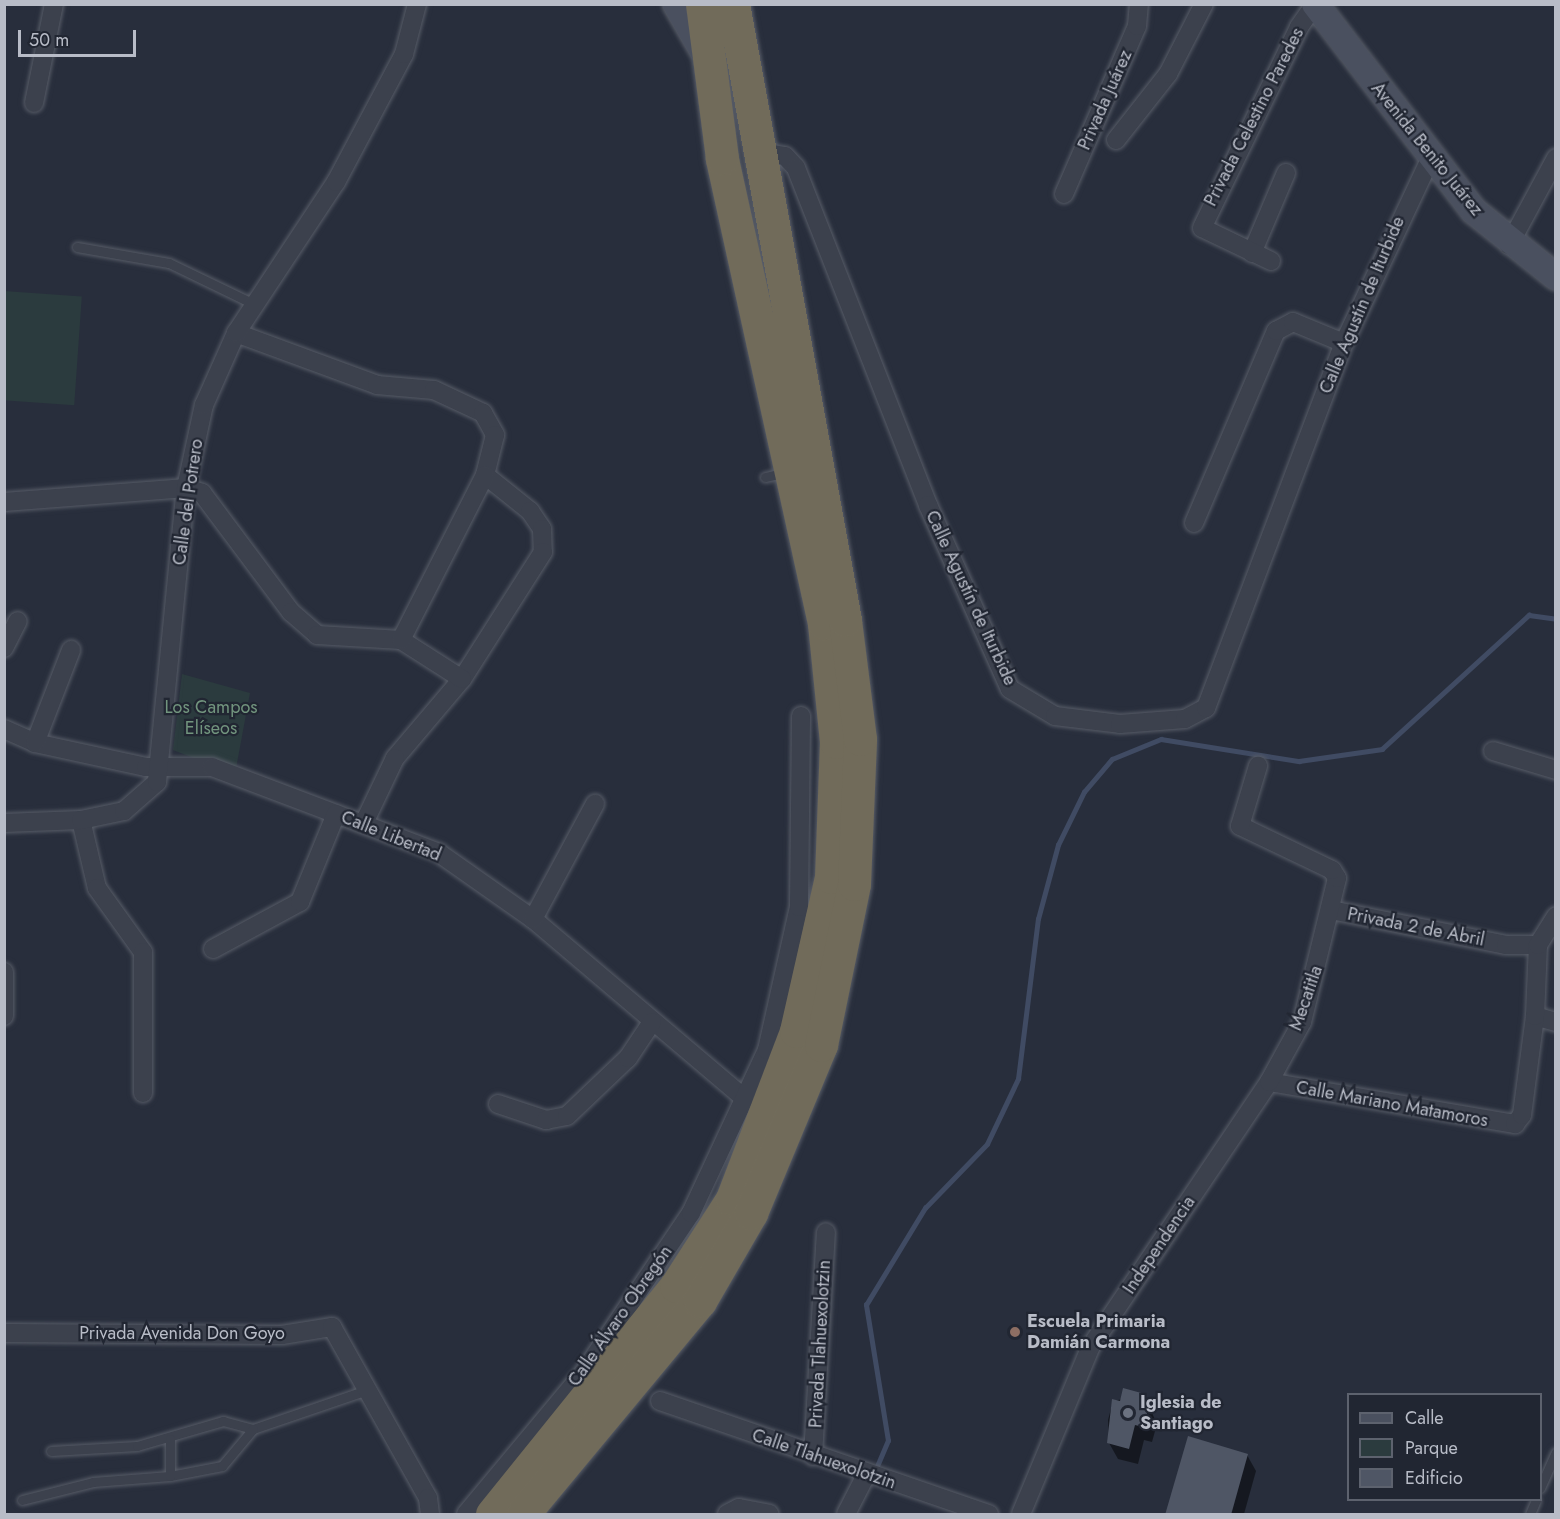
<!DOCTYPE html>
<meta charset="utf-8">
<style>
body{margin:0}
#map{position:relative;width:1560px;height:1519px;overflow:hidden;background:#282e3c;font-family:Jost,sans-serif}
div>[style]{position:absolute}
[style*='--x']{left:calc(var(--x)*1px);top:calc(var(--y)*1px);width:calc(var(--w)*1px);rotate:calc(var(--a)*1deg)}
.green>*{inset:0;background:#2b3b3e;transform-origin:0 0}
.shadow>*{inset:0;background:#0007}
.stream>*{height:4.5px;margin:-2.25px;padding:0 2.25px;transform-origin:2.25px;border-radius:2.25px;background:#404b63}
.building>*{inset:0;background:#4f5665}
.roads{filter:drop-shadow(0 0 2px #575c67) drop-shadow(0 0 2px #575c67)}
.service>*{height:9px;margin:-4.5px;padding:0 4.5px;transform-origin:4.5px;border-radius:4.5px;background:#3c414d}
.minor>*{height:18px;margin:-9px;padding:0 9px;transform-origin:9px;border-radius:9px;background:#3c414d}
.secondary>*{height:26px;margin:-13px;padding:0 13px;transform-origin:13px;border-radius:13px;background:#4a505f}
.motorway>*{height:33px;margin:-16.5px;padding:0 16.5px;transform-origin:16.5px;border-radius:16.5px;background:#716b5a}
.dots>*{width:16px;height:16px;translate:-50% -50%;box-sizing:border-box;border:3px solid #212632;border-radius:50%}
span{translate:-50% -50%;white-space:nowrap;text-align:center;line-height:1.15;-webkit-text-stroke:4.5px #212632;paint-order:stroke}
.street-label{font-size:18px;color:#b8bcc7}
.park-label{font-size:18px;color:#72957e}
.poi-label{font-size:18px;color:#b8bcc7;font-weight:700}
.left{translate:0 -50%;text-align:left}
.frame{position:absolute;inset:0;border:6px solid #b8bcc7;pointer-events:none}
.legend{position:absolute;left:1347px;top:1393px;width:195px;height:108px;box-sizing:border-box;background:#212632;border:2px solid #5d626e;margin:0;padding:8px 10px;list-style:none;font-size:18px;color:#b8bcc7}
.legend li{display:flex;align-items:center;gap:12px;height:30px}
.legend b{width:30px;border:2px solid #5d626e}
.scale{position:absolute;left:18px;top:30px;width:118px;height:27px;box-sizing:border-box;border:3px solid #b8bcc7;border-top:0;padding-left:8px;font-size:18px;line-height:21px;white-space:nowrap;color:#b8bcc7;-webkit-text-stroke:4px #212632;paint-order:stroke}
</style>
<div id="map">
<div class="green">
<div style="left:4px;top:291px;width:78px;height:109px;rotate:4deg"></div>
<div style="clip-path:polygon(182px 674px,250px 693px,235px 774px,173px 750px)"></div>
</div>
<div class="shadow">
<div style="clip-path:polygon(1144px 1395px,1157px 1424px,1152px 1442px,1144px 1440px,1138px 1464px,1118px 1459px,1109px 1443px,1108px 1420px,1113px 1401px)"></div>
<div style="clip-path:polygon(1247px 1455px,1256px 1471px,1244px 1514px,1166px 1514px)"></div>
</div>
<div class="stream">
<div style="--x:875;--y:1471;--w:33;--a:-67"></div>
<div style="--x:888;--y:1441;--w:138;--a:-99.2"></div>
<div style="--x:866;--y:1305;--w:114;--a:-58.7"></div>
<div style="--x:925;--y:1208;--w:89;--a:-45.9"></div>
<div style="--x:987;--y:1144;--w:72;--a:-64.5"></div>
<div style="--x:1018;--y:1079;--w:161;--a:-82.9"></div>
<div style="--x:1038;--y:919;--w:77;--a:-74.9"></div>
<div style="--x:1058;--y:845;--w:59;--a:-63.9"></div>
<div style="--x:1084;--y:792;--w:43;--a:-49.7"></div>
<div style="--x:1112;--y:759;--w:53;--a:-22.2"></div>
<div style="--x:1161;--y:739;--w:140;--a:9.1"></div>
<div style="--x:1299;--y:761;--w:84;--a:-8.2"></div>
<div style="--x:1382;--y:749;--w:199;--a:-42.4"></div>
<div style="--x:1529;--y:615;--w:27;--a:8"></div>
</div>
<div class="building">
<div style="clip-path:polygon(1123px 1388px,1145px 1394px,1142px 1405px,1149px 1407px,1143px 1427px,1135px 1425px,1129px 1449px,1107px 1443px,1112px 1399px,1120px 1401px)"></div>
<div style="clip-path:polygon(1188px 1436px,1248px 1454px,1231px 1515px,1165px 1515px)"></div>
</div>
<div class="roads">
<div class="service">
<div style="--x:77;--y:247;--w:93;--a:9.9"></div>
<div style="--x:169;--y:263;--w:94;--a:25.8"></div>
<div style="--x:765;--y:477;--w:22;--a:-13"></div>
<div style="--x:51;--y:1451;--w:86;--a:-3.3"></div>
<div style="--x:137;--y:1446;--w:90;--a:-16.2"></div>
<div style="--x:223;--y:1421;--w:31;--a:15"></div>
<div style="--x:253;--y:1429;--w:120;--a:-18.9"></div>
<div style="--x:170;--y:1476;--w:53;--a:-10.9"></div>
<div style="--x:222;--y:1466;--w:48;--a:-50"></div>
<div style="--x:1540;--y:1488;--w:39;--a:-66"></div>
<div style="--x:22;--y:1500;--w:73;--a:-14.2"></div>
<div style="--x:93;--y:1482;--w:77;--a:-4.5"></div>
<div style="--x:170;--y:1476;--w:37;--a:-90"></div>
<div style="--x:1530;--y:1514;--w:15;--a:-67"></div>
</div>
<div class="minor">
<div style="--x:34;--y:103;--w:101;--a:-78.6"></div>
<div style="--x:1116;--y:140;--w:84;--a:-51.8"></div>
<div style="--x:1168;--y:74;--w:79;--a:-62.8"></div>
<div style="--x:762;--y:152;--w:23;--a:10"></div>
<div style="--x:785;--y:156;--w:16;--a:47"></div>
<div style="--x:796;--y:168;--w:362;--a:68.6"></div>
<div style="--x:928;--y:505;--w:201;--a:66"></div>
<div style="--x:1010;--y:689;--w:52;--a:31"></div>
<div style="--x:1055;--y:716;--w:65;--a:7"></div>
<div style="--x:1120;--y:724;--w:65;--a:-4.4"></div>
<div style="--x:1185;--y:719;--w:24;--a:-28"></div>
<div style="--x:1206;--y:708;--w:390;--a:-69.3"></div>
<div style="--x:1344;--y:343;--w:203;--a:-64.9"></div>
<div style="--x:1064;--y:194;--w:183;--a:-66.5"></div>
<div style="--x:1137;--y:26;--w:22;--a:-85"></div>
<div style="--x:1509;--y:245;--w:99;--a:-61.6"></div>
<div style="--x:1252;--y:253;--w:87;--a:-67"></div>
<div style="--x:1271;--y:261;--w:76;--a:-154.4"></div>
<div style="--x:1202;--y:228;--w:223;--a:-64.2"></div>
<div style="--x:1299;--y:27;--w:28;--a:-55"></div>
<div style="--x:236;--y:333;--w:150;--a:20.2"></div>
<div style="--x:377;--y:385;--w:57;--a:5"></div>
<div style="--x:434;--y:390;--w:54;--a:25.1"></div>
<div style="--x:483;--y:413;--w:25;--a:61"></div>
<div style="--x:495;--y:435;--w:41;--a:104"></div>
<div style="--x:485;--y:475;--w:58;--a:38.7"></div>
<div style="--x:530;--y:511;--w:22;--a:56"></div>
<div style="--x:542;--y:529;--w:23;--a:88"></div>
<div style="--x:543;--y:552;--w:151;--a:122.5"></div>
<div style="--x:462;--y:679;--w:104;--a:130.3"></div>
<div style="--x:395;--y:758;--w:72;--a:115.5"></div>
<div style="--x:4;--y:502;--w:183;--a:-4.4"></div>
<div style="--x:186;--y:488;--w:17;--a:17"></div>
<div style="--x:202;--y:493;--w:149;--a:53.2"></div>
<div style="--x:291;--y:612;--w:35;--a:41"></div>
<div style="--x:317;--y:635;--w:84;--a:3.4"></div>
<div style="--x:401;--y:640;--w:72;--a:32.6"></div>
<div style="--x:1194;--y:523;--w:209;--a:-66.9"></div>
<div style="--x:1276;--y:331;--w:19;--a:-28"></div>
<div style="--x:1293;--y:322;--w:55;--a:22.4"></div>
<div style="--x:401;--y:640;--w:185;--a:-63"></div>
<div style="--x:4;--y:648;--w:30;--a:-63"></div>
<div style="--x:4;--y:729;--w:34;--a:24"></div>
<div style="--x:35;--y:743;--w:114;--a:12.2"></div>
<div style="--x:146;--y:767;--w:66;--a:0"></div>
<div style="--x:212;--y:767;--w:243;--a:20.7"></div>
<div style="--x:439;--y:853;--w:115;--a:35.1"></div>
<div style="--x:533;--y:919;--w:275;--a:40.3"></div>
<div style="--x:35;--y:743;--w:100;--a:-68.8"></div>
<div style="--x:1493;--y:751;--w:66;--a:16.8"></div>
<div style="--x:81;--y:820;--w:70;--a:76.8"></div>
<div style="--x:97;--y:888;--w:79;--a:54.3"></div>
<div style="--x:143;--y:952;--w:141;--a:90"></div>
<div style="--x:4;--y:823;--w:77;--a:-2.2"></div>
<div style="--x:81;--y:820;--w:44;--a:-11.8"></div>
<div style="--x:124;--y:811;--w:44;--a:-41.3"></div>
<div style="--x:157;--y:782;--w:295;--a:-84.4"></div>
<div style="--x:186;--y:488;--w:85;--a:-77.8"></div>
<div style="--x:204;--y:405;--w:79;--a:-66"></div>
<div style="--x:236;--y:333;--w:181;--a:-56.5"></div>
<div style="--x:336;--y:182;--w:145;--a:-62"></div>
<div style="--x:404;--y:54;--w:52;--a:-75.4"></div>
<div style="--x:1331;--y:910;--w:178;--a:11.3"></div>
<div style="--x:1506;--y:945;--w:32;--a:0"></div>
<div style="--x:533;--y:919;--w:131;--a:-61.7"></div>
<div style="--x:213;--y:949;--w:99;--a:-28.4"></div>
<div style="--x:300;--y:902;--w:95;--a:-67.8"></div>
<div style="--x:4;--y:972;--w:44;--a:90"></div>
<div style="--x:1535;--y:1016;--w:22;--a:16"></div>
<div style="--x:1269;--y:1082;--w:250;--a:9.7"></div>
<div style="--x:1515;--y:1124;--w:11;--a:-52"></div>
<div style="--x:1522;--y:1115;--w:100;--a:-82.5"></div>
<div style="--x:1535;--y:1016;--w:71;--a:-87.6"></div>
<div style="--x:1538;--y:945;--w:34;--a:-58"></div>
<div style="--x:498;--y:1104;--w:51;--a:18.4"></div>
<div style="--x:546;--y:1120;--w:21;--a:-11"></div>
<div style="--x:567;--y:1116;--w:84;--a:-43.6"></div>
<div style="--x:628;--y:1058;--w:43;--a:-56.3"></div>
<div style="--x:4;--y:1333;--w:278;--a:0.4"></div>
<div style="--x:282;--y:1335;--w:51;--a:-9.1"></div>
<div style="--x:332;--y:1327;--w:196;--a:60.7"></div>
<div style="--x:428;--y:1498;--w:16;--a:83"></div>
<div style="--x:660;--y:1401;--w:348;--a:19"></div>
<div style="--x:813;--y:1456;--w:224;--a:-86.7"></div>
<div style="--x:466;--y:1514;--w:181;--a:-50.2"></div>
<div style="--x:582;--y:1375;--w:195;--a:-56.1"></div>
<div style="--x:691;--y:1213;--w:180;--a:-65"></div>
<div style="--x:767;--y:1050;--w:147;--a:-77.4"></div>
<div style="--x:799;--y:907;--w:191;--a:-89.4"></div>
<div style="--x:727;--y:1514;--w:13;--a:-27"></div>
<div style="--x:739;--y:1508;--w:31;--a:11"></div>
<div style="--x:846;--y:1514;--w:44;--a:-62.9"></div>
<div style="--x:1021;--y:1514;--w:182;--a:-67.4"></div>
<div style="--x:1091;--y:1346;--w:318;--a:-56"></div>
<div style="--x:1269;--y:1082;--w:68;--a:-61.2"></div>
<div style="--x:1302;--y:1022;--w:148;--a:-76.3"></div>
<div style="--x:1337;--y:878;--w:9;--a:-122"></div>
<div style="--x:1332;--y:870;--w:102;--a:-154.4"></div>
<div style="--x:1240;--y:826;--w:63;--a:-73.3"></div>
</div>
<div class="secondary">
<div style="--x:676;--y:4;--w:68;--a:60"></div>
<div style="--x:1315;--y:4;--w:261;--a:52.5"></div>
<div style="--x:1474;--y:211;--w:105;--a:38.8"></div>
</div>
<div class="motorway">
<div style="--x:492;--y:1514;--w:293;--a:-51.1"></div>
<div style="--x:676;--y:1286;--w:103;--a:-57.2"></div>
<div style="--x:732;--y:1199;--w:180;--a:-69.1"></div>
<div style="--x:796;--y:1031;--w:158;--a:-77.2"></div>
<div style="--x:831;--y:877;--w:135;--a:-87.9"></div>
<div style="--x:836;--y:742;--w:120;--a:-95.8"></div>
<div style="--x:824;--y:623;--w:476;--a:-102.4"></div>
<div style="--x:722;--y:158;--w:155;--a:-97.4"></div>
<div style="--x:523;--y:1514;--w:277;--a:-50.3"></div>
<div style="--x:700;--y:1301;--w:102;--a:-59.9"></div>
<div style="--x:751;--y:1213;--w:182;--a:-67.4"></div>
<div style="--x:821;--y:1045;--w:164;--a:-78.4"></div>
<div style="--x:854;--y:884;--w:145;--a:-87.6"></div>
<div style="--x:860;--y:739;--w:120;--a:-97.2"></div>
<div style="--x:845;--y:620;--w:626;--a:-100.3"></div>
</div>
</div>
<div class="dots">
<div style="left:1015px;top:1332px;background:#8d6e63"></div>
<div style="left:1128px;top:1413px;background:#6b7280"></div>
</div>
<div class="street-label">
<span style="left:1105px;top:100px;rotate:-66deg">Privada Juárez</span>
<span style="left:1254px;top:117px;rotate:-63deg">Privada Celestino Paredes</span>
<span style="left:1427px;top:149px;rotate:51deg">Avenida Benito Juárez</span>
<span style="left:1362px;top:305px;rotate:-67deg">Calle Agustín de Iturbide</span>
<span style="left:188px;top:502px;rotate:-82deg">Calle del Potrero</span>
<span style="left:971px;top:598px;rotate:65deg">Calle Agustín de Iturbide</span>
<span style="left:391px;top:836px;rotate:22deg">Calle Libertad</span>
<span style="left:1416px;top:927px;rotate:11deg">Privada 2 de Abril</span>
<span style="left:1306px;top:998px;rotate:-71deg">Mecatitla</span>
<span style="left:1392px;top:1104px;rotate:10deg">Calle Mariano Matamoros</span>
<span style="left:1159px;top:1245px;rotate:-56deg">Independencia</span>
<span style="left:620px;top:1316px;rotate:-55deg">Calle Álvaro Obregón</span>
<span style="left:182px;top:1333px">Privada Avenida Don Goyo</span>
<span style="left:820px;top:1344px;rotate:-87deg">Privada Tlahuexolotzin</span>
<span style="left:824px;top:1459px;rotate:19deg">Calle Tlahuexolotzin</span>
</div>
<div class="park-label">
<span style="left:211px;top:718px">Los Campos<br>Elíseos</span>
</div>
<div class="poi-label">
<span class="left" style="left:1027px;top:1332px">Escuela Primaria<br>Damián Carmona</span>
<span class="left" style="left:1140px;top:1413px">Iglesia de<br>Santiago</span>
</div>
<div class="frame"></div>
<ul class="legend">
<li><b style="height:8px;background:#4a505f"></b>Calle</li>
<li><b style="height:16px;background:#2b3b3e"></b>Parque</li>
<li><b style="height:16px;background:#4f5665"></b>Edificio</li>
</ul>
<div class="scale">50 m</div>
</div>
